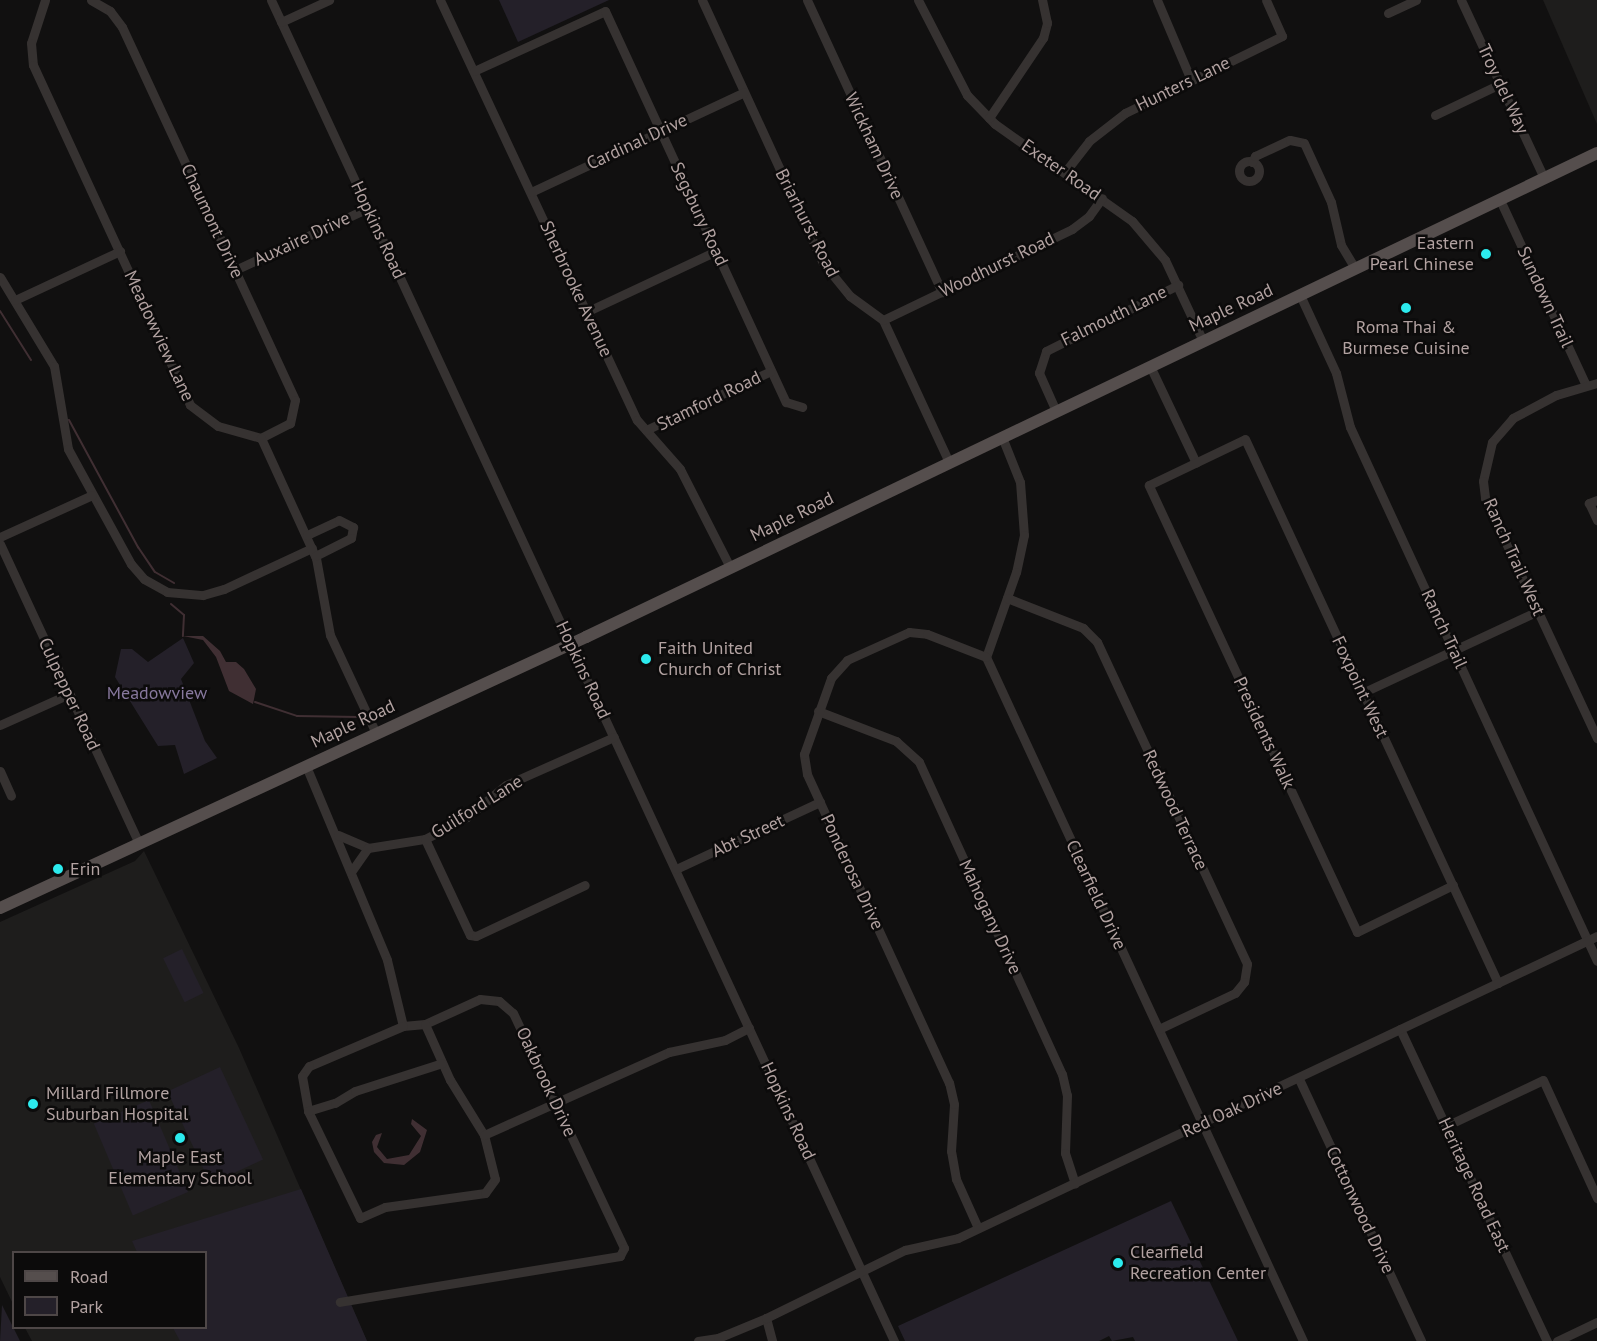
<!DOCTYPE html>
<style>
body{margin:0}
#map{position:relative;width:1597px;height:1341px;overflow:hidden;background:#111010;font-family:"PT Sans",sans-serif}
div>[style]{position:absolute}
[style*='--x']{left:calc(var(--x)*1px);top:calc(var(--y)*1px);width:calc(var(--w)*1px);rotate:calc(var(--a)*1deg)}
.built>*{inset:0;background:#1e1d1c}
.green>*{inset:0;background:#242029;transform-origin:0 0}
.water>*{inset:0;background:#402f33}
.stream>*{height:2px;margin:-1px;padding:0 1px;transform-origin:1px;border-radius:1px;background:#402f33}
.minor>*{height:9px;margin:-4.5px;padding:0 4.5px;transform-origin:4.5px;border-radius:4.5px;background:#363231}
.minor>.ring{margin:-4.5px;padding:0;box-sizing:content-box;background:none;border:9px solid #363231;border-radius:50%}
.major>*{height:12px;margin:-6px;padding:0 6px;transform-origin:6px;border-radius:6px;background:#554e4d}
.dots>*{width:16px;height:16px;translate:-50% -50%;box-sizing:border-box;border:3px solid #0c0b0b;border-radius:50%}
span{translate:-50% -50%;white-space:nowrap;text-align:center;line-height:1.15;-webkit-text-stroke:5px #0c0b0b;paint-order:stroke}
.street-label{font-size:18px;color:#b2a2a1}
.poi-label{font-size:18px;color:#b2a2a1}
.right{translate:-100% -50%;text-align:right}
.left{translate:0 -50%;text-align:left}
.park-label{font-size:18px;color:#87789d}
.legend{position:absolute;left:12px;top:1251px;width:195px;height:78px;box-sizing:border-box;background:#0c0b0b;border:2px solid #4e4747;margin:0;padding:8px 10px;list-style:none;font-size:18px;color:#b2a2a1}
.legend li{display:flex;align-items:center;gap:12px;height:30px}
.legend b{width:30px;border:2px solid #4e4747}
</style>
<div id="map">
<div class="built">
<div style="clip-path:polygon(1543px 0,1597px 0,1597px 124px)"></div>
<div style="clip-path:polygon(144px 851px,239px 1048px,367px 1341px,32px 1341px,25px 1328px,206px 1328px,206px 1252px,14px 1252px,13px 1304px,0 1277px,0 922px,135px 861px)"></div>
</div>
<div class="green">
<div style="clip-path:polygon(499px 0,609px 0,518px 42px)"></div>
<div style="clip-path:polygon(183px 638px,194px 663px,181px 679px,205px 741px,217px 758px,184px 774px,175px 745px,158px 746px,115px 677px,121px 649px,132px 649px,148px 662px)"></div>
<div style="left:182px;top:949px;width:49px;height:21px;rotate:64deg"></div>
<div style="left:220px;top:1067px;width:102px;height:58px;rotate:65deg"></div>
<div style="left:149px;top:1100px;width:100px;height:60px;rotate:67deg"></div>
<div style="clip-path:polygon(301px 1189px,367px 1341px,180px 1341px,173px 1328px,206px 1328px,206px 1252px,137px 1252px,132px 1241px)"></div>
<div style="clip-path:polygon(1171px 1201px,1238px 1341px,1135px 1341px,1133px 1337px,1112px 1341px,1109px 1336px,1099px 1341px,905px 1341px,898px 1326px)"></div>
<div style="clip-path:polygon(2px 1305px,20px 1341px,0 1341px)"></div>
</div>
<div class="water">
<div style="clip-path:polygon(183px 636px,203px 636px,220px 651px,226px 662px,236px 662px,244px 669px,256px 689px,253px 704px,229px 691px,216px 657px,203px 640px)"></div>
<div style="clip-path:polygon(412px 1119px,427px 1130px,420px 1152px,404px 1165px,384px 1163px,374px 1152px,372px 1142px,376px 1135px,382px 1133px,377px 1147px,387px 1159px,409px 1155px,421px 1136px,411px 1124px)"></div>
</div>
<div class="stream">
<div style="--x:0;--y:311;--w:58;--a:57.7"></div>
<div style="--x:69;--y:420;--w:145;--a:61.5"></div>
<div style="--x:138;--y:547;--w:30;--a:56"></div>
<div style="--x:155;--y:572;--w:22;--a:30"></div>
<div style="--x:171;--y:604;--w:17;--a:40"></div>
<div style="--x:184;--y:615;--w:21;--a:93"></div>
<div style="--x:255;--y:702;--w:44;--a:18.4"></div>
<div style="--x:297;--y:716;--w:62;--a:0.9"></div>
</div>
<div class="minor">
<div style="--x:45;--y:0;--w:45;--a:108"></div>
<div style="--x:31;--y:43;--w:22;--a:85"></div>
<div style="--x:33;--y:65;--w:374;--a:65.2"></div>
<div style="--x:190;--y:405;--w:35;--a:37"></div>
<div style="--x:218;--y:426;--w:45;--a:15.6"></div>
<div style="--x:91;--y:0;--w:22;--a:30"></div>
<div style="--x:110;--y:11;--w:20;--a:53"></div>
<div style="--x:122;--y:27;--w:411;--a:65.1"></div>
<div style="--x:295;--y:400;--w:24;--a:102"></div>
<div style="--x:290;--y:423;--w:33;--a:153"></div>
<div style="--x:271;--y:0;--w:1479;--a:65.08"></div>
<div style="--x:440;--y:0;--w:464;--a:64.9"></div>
<div style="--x:637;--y:420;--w:65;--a:48.7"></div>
<div style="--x:680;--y:469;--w:110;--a:63"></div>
<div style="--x:702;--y:0;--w:289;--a:65.3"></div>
<div style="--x:823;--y:263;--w:43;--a:50.7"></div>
<div style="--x:850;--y:296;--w:41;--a:36"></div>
<div style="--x:883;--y:320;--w:157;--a:65.1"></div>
<div style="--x:807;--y:0;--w:322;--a:65.2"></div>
<div style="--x:918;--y:0;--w:107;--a:62.7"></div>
<div style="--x:967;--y:95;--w:40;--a:46"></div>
<div style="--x:995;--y:124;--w:168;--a:35.3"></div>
<div style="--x:1132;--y:221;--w:51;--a:49.8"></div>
<div style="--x:1165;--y:260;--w:89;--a:64.9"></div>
<div style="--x:1157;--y:0;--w:87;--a:67"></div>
<div style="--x:1461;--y:0;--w:196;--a:65"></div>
<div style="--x:1388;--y:13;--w:31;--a:-25"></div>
<div style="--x:281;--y:22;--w:53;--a:-24.6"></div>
<div style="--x:474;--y:71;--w:144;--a:-24.6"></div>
<div style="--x:605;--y:11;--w:431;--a:65.2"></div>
<div style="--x:786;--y:402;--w:17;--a:17"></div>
<div style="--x:1435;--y:115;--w:72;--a:-25.5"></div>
<div style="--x:989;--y:118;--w:97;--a:-56"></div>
<div style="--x:1043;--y:38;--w:16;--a:-75"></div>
<div style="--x:1047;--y:23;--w:24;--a:-102"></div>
<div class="ring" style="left:1239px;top:161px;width:11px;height:11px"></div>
<div style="--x:1252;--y:162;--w:7;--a:-63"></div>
<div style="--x:1255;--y:156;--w:38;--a:-25"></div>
<div style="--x:1290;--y:140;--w:14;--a:12"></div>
<div style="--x:1304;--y:143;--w:65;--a:65.4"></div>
<div style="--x:1331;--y:202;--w:44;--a:76.9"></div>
<div style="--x:1341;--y:245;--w:27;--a:59"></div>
<div style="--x:1065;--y:172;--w:39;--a:-52"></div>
<div style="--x:1089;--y:141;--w:46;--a:-37.9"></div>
<div style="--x:1125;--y:113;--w:175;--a:-26.1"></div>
<div style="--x:1282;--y:36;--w:39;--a:-114"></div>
<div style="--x:531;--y:192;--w:235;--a:-25.1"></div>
<div style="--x:1500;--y:200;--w:204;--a:65.1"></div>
<div style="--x:235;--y:270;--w:147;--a:-25"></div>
<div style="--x:0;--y:277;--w:104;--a:58.8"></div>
<div style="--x:54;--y:366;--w:84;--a:80.4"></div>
<div style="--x:68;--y:449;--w:131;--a:61.3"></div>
<div style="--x:131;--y:564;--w:20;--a:49"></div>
<div style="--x:144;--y:579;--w:26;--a:29"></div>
<div style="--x:167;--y:592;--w:36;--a:5"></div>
<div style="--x:203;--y:595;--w:22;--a:-16"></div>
<div style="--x:224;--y:589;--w:97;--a:-25"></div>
<div style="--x:1300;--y:295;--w:86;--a:65.2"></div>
<div style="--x:1336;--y:373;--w:56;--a:75.5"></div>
<div style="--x:1350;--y:427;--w:588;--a:65.18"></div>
<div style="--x:15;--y:300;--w:116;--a:-25"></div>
<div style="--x:586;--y:312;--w:144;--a:-25.1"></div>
<div style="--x:883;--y:320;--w:210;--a:-25.7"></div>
<div style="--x:1072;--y:229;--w:21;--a:-37"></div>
<div style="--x:1089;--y:216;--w:22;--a:-54"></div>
<div style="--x:1150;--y:366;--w:107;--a:64.6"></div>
<div style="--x:1597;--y:383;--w:43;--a:163.7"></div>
<div style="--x:1556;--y:395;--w:49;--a:151.9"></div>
<div style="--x:1513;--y:418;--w:32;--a:131"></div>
<div style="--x:1492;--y:442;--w:40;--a:103"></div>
<div style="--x:1483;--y:481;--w:17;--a:83"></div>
<div style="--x:1485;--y:498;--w:265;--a:65"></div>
<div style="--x:1056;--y:411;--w:42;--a:-114.1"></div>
<div style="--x:1039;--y:373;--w:23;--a:-72"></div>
<div style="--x:1046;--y:351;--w:148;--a:-26.6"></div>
<div style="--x:646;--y:430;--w:138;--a:-25.3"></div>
<div style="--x:1002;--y:437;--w:48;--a:68.2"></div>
<div style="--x:1020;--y:482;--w:53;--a:85.7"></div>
<div style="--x:1024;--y:535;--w:38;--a:102"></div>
<div style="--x:1016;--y:572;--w:90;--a:109.4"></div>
<div style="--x:986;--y:657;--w:754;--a:65.13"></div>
<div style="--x:261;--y:438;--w:132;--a:65.4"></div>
<div style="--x:316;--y:558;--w:78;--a:79.7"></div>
<div style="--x:330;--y:635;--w:108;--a:64.9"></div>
<div style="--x:1597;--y:500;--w:9;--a:159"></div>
<div style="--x:1589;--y:503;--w:19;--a:65"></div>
<div style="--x:307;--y:535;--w:35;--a:-25"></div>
<div style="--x:339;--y:520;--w:16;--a:27"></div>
<div style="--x:353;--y:527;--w:11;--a:100"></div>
<div style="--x:351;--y:538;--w:40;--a:153.4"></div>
<div style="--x:0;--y:537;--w:101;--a:-24.5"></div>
<div style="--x:0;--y:544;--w:330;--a:65.1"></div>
<div style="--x:1007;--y:598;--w:82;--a:21.5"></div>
<div style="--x:1083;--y:628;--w:20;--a:45"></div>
<div style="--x:1097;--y:642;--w:355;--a:65"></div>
<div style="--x:1247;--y:964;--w:18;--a:99"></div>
<div style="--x:1244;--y:982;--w:14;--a:129"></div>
<div style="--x:1235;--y:993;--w:84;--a:154.7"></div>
<div style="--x:1362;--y:693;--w:194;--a:-25"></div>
<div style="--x:818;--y:711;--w:84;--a:21"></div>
<div style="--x:896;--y:741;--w:31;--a:42"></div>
<div style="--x:919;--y:762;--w:343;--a:65.4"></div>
<div style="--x:1062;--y:1074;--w:22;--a:77"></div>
<div style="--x:1067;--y:1095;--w:58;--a:92"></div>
<div style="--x:1065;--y:1153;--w:32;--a:72"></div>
<div style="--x:0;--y:725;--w:76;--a:-24.2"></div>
<div style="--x:306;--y:766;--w:210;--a:67.3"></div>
<div style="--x:387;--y:960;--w:68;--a:76.4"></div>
<div style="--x:403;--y:1026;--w:22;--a:-5"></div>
<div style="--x:425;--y:1024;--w:60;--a:-24.4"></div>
<div style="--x:480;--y:999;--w:19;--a:6"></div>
<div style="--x:499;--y:1001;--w:18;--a:41"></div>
<div style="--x:513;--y:1013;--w:260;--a:64.7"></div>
<div style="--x:624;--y:1248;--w:9;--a:117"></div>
<div style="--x:620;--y:1256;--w:284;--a:170.7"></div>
<div style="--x:0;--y:771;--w:27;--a:66"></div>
<div style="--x:338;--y:835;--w:33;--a:23"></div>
<div style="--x:368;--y:848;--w:58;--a:-9"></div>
<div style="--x:425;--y:839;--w:47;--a:-27.6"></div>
<div style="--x:467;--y:817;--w:50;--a:-39.4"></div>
<div style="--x:506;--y:785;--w:118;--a:-24"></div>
<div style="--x:425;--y:839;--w:106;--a:64.9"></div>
<div style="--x:470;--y:935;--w:6;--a:9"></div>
<div style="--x:476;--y:936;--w:120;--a:-25.1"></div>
<div style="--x:676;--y:869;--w:159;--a:-25"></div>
<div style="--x:351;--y:872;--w:29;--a:-55"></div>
<div style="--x:1453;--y:885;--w:107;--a:153.9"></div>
<div style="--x:1357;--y:932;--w:493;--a:-115"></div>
<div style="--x:1149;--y:485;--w:106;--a:-25.6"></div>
<div style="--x:1245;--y:439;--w:600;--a:65.06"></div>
<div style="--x:403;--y:1026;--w:102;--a:156.9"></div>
<div style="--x:309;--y:1066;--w:12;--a:125"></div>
<div style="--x:302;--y:1076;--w:36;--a:80"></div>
<div style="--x:308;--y:1111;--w:119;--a:64.1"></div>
<div style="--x:360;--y:1218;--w:27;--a:-24"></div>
<div style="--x:385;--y:1207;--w:101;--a:-8"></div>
<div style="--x:485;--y:1193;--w:17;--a:-54"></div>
<div style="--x:495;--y:1179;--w:45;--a:-104"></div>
<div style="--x:484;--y:1135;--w:65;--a:-121.7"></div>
<div style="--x:450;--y:1080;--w:61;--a:-114.1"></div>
<div style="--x:1400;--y:1029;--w:345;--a:64.8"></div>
<div style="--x:1299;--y:1079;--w:289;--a:65"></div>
<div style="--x:308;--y:1111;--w:28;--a:-17"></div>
<div style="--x:335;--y:1103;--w:23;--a:-31"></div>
<div style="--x:355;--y:1091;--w:91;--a:-17.8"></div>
<div style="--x:1446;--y:1126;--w:107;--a:-25.4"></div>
<div style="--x:1543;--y:1080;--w:130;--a:65.4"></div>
<div style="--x:484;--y:1135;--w:203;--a:-24.2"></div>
<div style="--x:669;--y:1052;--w:57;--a:-12.1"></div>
<div style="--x:725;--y:1040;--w:27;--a:-27"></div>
<div style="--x:978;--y:1228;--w:54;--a:-114.2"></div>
<div style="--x:956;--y:1179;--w:28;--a:-100"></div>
<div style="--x:951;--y:1151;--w:47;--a:-86.3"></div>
<div style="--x:954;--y:1104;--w:22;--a:-103"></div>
<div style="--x:949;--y:1083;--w:340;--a:-114.7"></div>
<div style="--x:807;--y:774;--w:20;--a:-99"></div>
<div style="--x:804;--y:754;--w:81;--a:-70.4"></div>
<div style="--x:831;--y:678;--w:24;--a:-48"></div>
<div style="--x:847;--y:660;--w:68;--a:-24.3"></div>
<div style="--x:909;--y:632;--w:18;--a:6"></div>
<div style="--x:927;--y:634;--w:63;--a:21.3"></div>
<div style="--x:766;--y:1318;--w:24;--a:75"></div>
<div style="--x:698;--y:1341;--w:20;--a:-9"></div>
<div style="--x:718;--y:1338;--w:52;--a:-22.6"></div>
<div style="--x:766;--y:1318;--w:155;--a:-26.1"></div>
<div style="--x:905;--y:1250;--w:54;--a:-12.8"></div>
<div style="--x:958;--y:1238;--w:707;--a:-25.3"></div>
<div style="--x:1557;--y:1341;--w:44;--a:-25.4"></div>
</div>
<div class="major">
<div style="--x:0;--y:908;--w:646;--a:-24.82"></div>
<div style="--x:586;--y:637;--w:1121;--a:-25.58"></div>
</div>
<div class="dots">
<div style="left:1486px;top:254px;background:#2ceaed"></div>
<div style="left:1406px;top:308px;background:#2ceaed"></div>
<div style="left:646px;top:659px;background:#2ceaed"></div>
<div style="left:58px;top:869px;background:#2ceaed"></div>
<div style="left:33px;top:1104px;background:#2ceaed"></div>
<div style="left:180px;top:1138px;background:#2ceaed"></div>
<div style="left:1118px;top:1263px;background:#2ceaed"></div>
</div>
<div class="street-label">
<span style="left:1183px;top:84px;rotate:-26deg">Hunters Lane</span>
<span style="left:1503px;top:89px;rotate:65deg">Troy del Way</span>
<span style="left:637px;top:142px;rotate:-25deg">Cardinal Drive</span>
<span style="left:874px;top:146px;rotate:65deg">Wickham Drive</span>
<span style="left:1061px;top:170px;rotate:35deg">Exeter Road</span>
<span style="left:699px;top:214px;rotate:65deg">Segsbury Road</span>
<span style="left:212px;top:221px;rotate:65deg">Chaumont Drive</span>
<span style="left:807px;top:223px;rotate:63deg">Briarhurst Road</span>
<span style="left:378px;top:230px;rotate:65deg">Hopkins Road</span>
<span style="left:302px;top:239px;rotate:-25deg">Auxaire Drive</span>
<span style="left:997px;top:265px;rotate:-26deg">Woodhurst Road</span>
<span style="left:576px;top:289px;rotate:65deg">Sherbrooke Avenue</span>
<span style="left:1545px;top:297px;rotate:65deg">Sundown Trail</span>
<span style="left:1231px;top:308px;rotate:-25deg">Maple Road</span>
<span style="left:1114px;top:316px;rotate:-26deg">Falmouth Lane</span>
<span style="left:159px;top:336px;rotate:65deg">Meadowview Lane</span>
<span style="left:709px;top:401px;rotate:-26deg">Stamford Road</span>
<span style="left:792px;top:517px;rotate:-26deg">Maple Road</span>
<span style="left:1514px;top:557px;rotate:66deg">Ranch Trail West</span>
<span style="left:1444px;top:629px;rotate:65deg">Ranch Trail</span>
<span style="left:583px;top:670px;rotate:65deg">Hopkins Road</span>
<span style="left:1360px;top:687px;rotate:65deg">Foxpoint West</span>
<span style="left:69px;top:694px;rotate:65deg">Culpepper Road</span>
<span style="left:353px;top:724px;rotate:-25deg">Maple Road</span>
<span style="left:1264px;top:733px;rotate:65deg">Presidents Walk</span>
<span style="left:477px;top:807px;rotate:-32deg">Guilford Lane</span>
<span style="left:1175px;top:810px;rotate:65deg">Redwood Terrace</span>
<span style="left:748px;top:836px;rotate:-25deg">Abt Street</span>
<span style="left:852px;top:872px;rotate:65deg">Ponderosa Drive</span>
<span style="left:1096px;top:895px;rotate:65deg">Clearfield Drive</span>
<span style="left:990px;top:917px;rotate:65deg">Mahogany Drive</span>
<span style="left:546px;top:1082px;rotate:65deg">Oakbrook Drive</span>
<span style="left:1232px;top:1110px;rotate:-25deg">Red Oak Drive</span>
<span style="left:788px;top:1111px;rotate:65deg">Hopkins Road</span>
<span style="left:1474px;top:1185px;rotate:65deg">Heritage Road East</span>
<span style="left:1360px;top:1210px;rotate:65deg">Cottonwood Drive</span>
</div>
<div class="poi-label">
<span class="right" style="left:1474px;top:254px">Eastern<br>Pearl Chinese</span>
<span style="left:1406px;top:338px">Roma Thai &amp;<br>Burmese Cuisine</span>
<span class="left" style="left:658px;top:659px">Faith United<br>Church of Christ</span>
<span class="left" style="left:70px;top:869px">Erin</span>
<span class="left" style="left:46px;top:1104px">Millard Fillmore<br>Suburban Hospital</span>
<span style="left:180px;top:1168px">Maple East<br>Elementary School</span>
<span class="left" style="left:1130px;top:1263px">Clearfield<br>Recreation Center</span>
</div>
<div class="park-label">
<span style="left:157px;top:693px">Meadowview</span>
</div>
<ul class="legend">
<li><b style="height:8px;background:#554e4d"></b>Road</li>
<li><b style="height:16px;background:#242029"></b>Park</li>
</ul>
</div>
